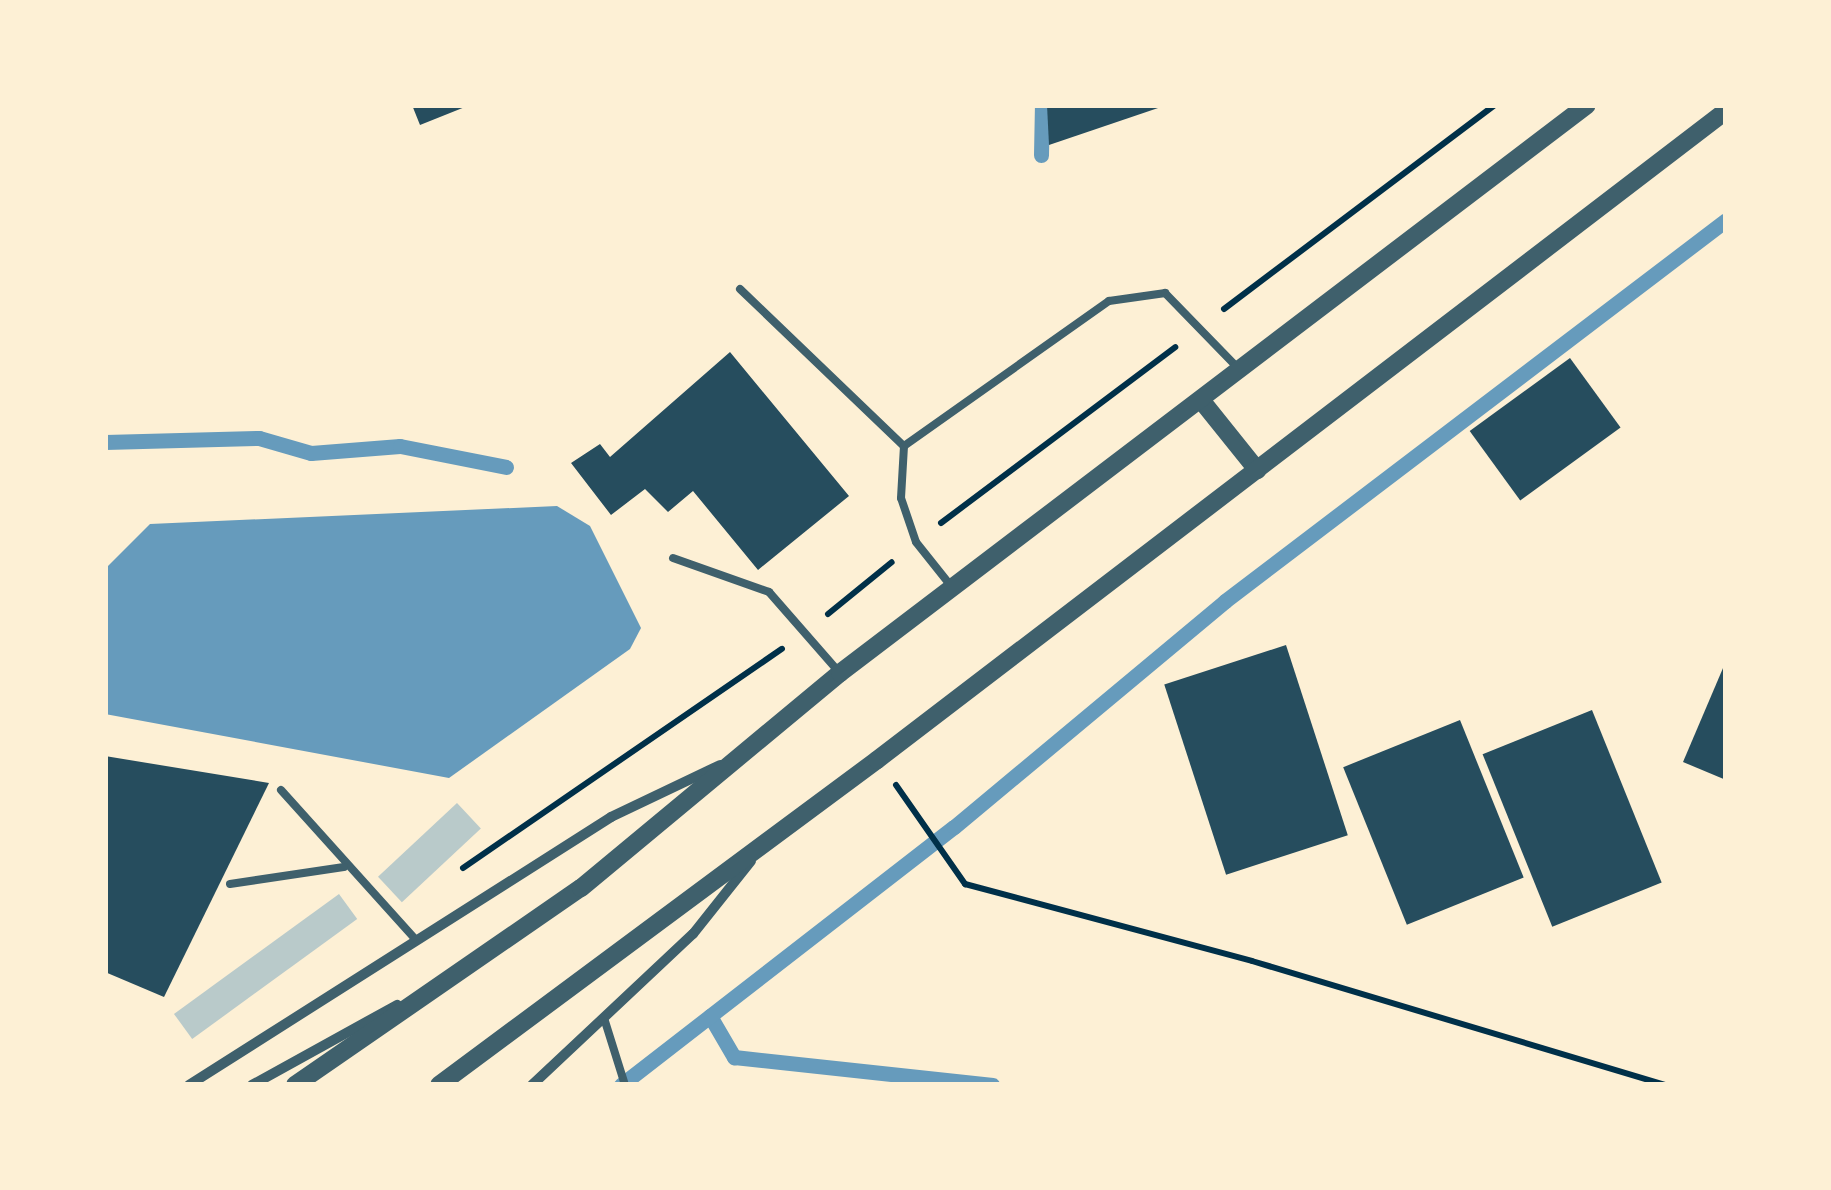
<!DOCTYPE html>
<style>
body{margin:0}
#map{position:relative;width:1831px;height:1190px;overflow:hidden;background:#fdf0d5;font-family:Helvetica,sans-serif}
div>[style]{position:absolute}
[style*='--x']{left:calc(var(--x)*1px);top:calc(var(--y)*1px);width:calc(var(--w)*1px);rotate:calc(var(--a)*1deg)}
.green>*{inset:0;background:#b9caca;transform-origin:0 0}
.water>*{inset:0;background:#669bbc}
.stream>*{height:15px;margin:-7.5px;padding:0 7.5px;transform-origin:7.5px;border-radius:7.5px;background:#669bbc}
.building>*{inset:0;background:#264d5e;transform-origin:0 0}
.path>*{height:6px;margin:-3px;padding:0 3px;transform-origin:3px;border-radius:3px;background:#003049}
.service>*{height:8px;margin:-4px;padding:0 4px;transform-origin:4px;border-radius:4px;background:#3f606c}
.minor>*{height:10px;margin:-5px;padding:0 5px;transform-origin:5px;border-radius:5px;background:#3f606c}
.tertiary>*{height:18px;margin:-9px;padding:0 9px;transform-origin:9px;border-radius:9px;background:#3f606c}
span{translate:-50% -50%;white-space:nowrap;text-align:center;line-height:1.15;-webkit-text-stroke:9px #fdf0d5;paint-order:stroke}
.frame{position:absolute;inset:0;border:108px solid #fdf0d5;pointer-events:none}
</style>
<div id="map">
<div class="green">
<div style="left:457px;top:803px;width:35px;height:108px;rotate:47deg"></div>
<div style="left:339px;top:894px;width:31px;height:204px;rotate:54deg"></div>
</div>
<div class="water">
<div style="clip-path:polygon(557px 506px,590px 526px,641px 628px,630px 649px,449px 778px,105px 714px,105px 569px,150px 524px)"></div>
</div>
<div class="stream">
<div style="--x:1041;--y:155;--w:50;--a:-88.9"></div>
<div style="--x:105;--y:442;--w:154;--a:-1.5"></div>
<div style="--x:259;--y:438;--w:54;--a:16.1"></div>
<div style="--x:311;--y:453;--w:89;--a:-4.5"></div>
<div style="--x:400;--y:446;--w:108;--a:11.2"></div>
<div style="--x:710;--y:1016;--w:48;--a:59.7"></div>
<div style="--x:734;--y:1057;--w:260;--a:6.2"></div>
<div style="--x:621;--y:1085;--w:421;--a:-37.8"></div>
<div style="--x:954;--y:827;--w:353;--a:-39.8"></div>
<div style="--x:1225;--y:601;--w:629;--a:-37.25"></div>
</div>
<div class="building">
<div style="clip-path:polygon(412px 105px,470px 105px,420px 125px)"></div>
<div style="clip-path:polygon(1047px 105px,1164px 105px,1164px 106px,1049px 145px)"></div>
<div style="clip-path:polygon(730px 352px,849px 496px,758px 570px,693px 491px,668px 512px,645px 489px,611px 515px,571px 463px,600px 444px,610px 457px)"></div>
<div style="left:1570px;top:358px;width:86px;height:124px;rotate:54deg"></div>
<div style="left:1286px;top:645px;width:200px;height:128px;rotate:72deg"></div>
<div style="clip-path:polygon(1726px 661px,1726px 780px,1683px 762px)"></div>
<div style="left:1592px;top:710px;width:186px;height:118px;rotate:68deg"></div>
<div style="left:1460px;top:720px;width:170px;height:126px;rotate:68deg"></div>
<div style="clip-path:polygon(105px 756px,269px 783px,164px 997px,105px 972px)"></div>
</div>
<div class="path">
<div style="--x:1224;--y:309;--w:339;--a:-37"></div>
<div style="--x:941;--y:523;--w:293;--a:-36.9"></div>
<div style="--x:828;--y:614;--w:82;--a:-39.1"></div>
<div style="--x:896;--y:785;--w:121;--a:55.1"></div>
<div style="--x:965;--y:884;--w:297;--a:15"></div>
<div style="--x:1252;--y:961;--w:431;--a:16.7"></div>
<div style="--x:463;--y:868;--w:387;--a:-34.5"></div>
</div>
<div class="service">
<div style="--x:740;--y:289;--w:227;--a:43.8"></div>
<div style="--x:673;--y:558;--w:102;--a:19.5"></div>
<div style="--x:769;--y:592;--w:108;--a:48.8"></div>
<div style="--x:951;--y:586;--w:56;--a:-128.5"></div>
<div style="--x:916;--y:542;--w:46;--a:-108.8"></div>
<div style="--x:901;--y:498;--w:52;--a:-86.7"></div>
<div style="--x:904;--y:446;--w:251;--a:-35.3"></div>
<div style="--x:1109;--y:301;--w:57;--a:-8.1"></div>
<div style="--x:1165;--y:293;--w:107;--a:45.8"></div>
<div style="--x:281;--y:790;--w:202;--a:48"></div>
<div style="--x:230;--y:884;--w:115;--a:-8.5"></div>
<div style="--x:604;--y:1018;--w:70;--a:72.6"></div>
</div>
<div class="minor">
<div style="--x:189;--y:1085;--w:500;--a:-32.4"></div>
<div style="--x:611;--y:817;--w:121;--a:-25.5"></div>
<div style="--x:252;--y:1085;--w:166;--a:-28.9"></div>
<div style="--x:532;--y:1085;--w:221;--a:-43.2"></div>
<div style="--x:693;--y:934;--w:93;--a:-51.5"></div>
</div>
<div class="tertiary">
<div style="--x:1201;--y:400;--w:90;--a:51.3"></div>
<div style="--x:295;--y:1085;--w:347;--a:-34.6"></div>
<div style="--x:581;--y:888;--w:337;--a:-39.7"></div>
<div style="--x:840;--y:673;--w:938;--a:-37.25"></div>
<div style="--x:439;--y:1085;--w:545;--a:-36.58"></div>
<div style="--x:877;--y:760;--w:1069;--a:-37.4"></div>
</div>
<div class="frame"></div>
</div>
